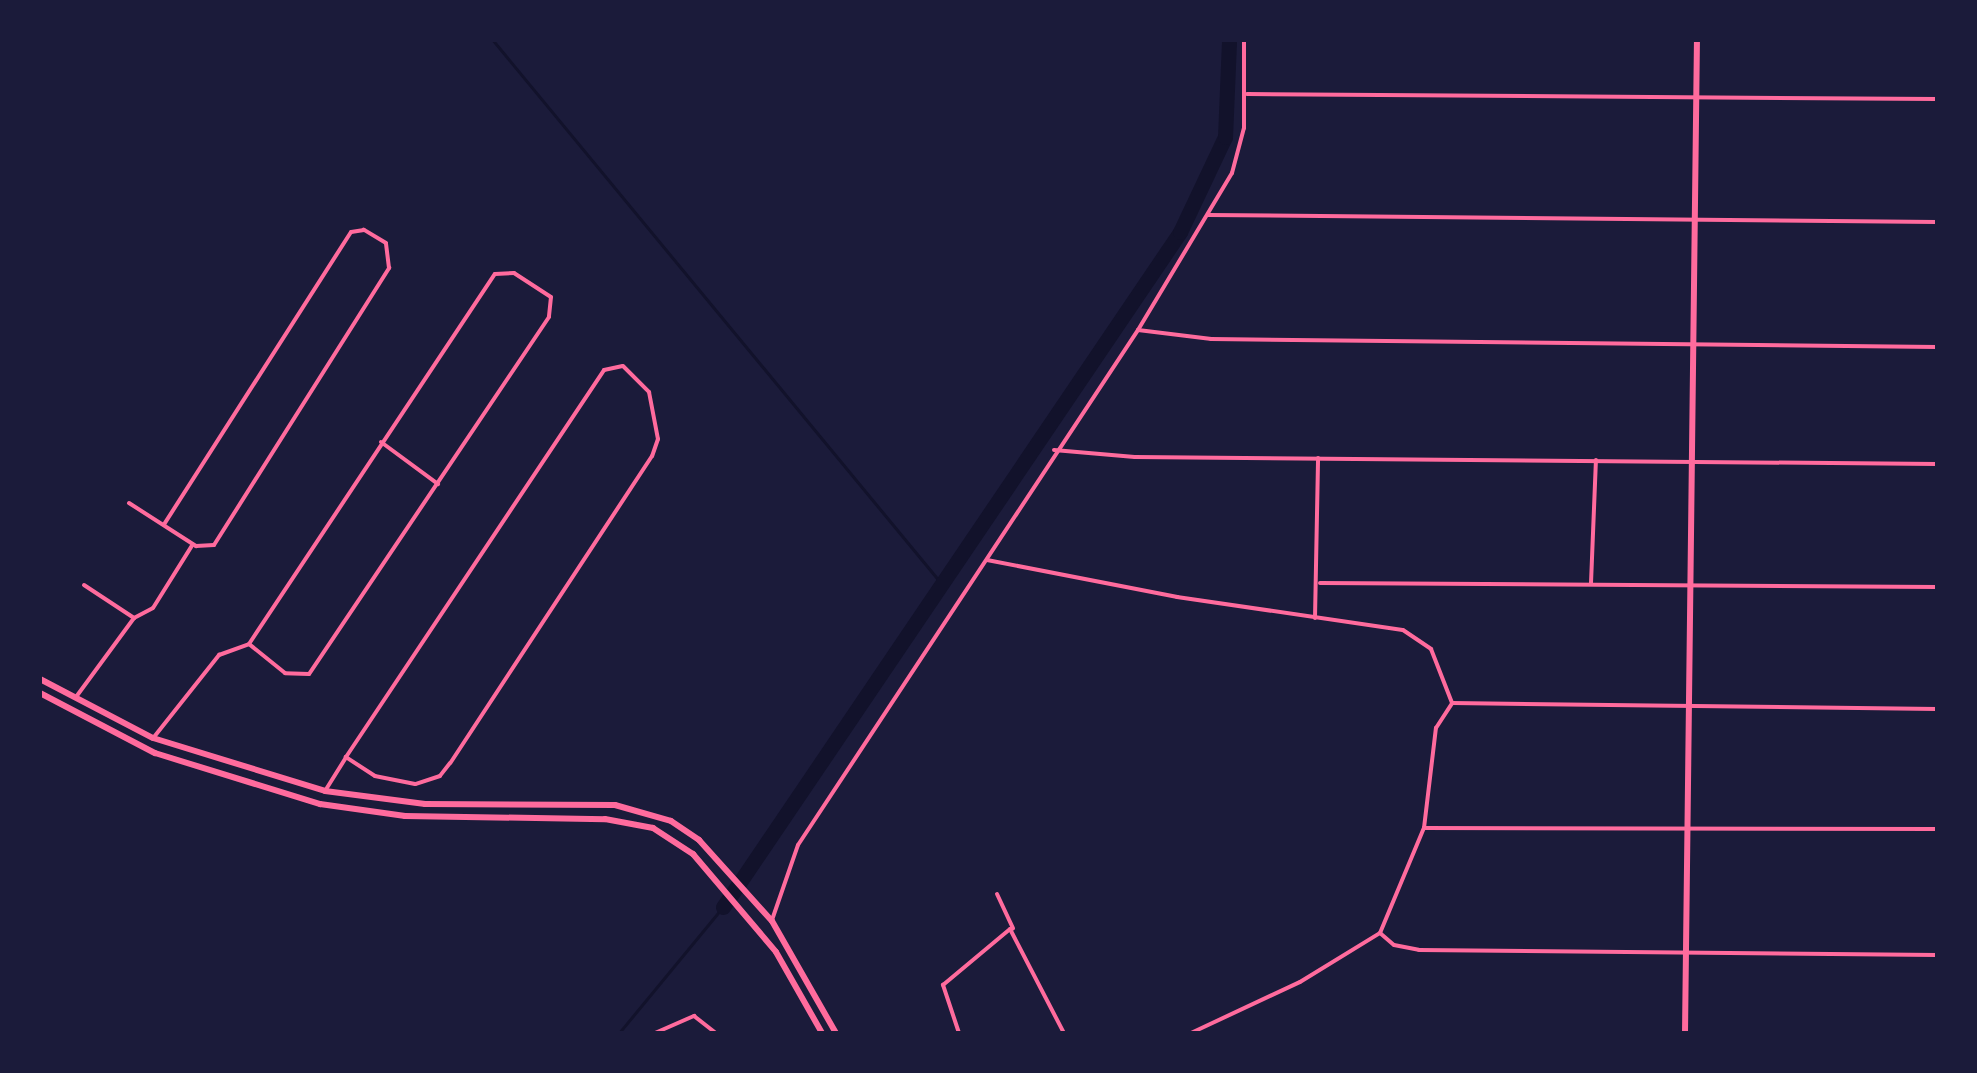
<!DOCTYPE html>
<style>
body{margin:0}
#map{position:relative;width:1977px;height:1073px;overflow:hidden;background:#1b1b3a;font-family:"Nunito Sans",sans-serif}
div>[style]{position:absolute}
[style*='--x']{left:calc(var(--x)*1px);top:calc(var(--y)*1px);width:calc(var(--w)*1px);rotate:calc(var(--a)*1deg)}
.stream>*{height:2.5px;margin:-1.25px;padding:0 1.25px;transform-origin:1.25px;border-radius:1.25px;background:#12122b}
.river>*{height:15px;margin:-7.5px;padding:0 7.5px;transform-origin:7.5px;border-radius:7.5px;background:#12122b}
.minor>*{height:4px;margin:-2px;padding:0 2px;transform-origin:2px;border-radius:2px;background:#ff6b9d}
.secondary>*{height:6px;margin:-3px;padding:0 3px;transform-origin:3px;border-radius:3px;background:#ff6b9d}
.primary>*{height:6px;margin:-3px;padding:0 3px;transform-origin:3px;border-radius:3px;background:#ff6b9d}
span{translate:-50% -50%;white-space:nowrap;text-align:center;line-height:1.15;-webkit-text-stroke:10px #1b1b3a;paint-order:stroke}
.frame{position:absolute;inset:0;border:42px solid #1b1b3a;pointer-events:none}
</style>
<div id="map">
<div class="stream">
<div style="--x:493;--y:40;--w:705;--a:50.46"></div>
<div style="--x:619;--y:1033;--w:163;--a:-50.5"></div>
</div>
<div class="river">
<div style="--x:723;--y:907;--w:815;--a:-55.9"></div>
<div style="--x:1180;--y:232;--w:105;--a:-64.7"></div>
<div style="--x:1225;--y:137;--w:97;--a:-87.6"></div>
</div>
<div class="minor">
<div style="--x:1247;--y:94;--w:690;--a:0.42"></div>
<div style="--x:1208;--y:215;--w:729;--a:0.55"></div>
<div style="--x:1138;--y:330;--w:74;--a:7"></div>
<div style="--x:1211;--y:339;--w:726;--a:0.63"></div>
<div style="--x:381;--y:442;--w:71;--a:36.4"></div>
<div style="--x:1054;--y:450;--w:81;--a:4.9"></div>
<div style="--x:1135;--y:457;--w:802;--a:0.5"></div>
<div style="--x:129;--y:503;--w:80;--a:32.7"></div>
<div style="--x:196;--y:546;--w:18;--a:-3"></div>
<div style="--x:214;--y:545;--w:328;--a:-57.7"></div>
<div style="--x:389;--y:268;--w:25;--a:-97"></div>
<div style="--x:386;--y:243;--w:26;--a:-149"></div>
<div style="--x:364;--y:230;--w:13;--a:171"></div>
<div style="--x:351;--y:232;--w:347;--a:122.6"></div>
<div style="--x:987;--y:560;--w:194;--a:11"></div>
<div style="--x:1177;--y:597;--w:228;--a:8.3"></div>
<div style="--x:1403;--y:630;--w:34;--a:34"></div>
<div style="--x:1431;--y:649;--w:58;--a:68.7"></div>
<div style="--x:1320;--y:583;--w:617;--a:0.37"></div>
<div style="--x:1591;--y:583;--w:123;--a:-87.7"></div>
<div style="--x:84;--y:585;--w:60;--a:33.4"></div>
<div style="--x:1315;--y:618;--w:160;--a:-88.9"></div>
<div style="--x:76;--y:697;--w:98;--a:-53.7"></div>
<div style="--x:134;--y:618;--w:21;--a:-28"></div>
<div style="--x:153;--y:608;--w:75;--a:-58"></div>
<div style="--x:1452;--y:703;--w:485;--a:0.7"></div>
<div style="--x:154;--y:737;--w:105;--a:-51.6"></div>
<div style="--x:219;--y:655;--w:32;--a:-20"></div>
<div style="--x:249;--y:644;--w:444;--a:-56.4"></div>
<div style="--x:495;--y:274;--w:19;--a:-3"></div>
<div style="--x:514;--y:273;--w:44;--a:33"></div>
<div style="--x:551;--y:297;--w:20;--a:96"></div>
<div style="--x:549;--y:317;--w:430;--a:123.9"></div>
<div style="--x:309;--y:674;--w:24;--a:-178"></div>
<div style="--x:285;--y:673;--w:46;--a:-141.1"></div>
<div style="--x:325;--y:791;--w:40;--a:-58"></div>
<div style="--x:346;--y:757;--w:465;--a:-56.3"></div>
<div style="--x:604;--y:370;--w:19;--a:-12"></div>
<div style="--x:623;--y:366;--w:37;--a:45"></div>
<div style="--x:649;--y:392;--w:48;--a:79.2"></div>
<div style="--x:658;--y:439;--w:18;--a:109"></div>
<div style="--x:652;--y:456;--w:367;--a:123.3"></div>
<div style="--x:450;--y:763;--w:16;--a:128"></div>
<div style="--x:440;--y:776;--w:26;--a:162"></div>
<div style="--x:415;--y:784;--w:41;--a:-168.7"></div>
<div style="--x:375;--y:776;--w:35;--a:-147"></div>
<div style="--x:1424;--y:828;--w:513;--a:0.11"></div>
<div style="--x:997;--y:894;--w:38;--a:65"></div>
<div style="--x:772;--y:920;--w:79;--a:-70.9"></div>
<div style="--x:798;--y:845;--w:617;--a:-56.57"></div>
<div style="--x:1138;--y:330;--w:183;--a:-59.1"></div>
<div style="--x:1232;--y:173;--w:47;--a:-75.1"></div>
<div style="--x:1244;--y:128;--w:88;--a:-90"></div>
<div style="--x:1380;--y:933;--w:18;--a:41"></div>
<div style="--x:1394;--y:945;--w:25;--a:11"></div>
<div style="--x:1419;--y:950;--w:518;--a:0.55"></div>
<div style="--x:655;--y:1033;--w:43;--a:-23.6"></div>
<div style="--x:694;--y:1016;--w:28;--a:38"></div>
<div style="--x:959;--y:1033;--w:51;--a:-108.4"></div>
<div style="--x:943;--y:985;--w:87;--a:-39.9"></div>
<div style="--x:1010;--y:929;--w:117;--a:62.6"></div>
<div style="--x:1191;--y:1033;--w:120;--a:-25.1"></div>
<div style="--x:1300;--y:982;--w:94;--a:-31.5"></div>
<div style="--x:1380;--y:933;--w:114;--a:-67.3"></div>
<div style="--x:1424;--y:828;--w:101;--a:-83.2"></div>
<div style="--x:1436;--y:728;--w:30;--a:-57"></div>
</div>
<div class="secondary">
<div style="--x:1685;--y:1033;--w:993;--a:-89.31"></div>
</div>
<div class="primary">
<div style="--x:40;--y:679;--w:127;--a:27.6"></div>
<div style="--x:153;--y:738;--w:180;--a:17.1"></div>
<div style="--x:325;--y:791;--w:101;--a:7.4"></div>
<div style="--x:425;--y:804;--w:190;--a:0.3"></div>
<div style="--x:615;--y:805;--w:58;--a:15.9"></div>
<div style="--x:671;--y:821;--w:34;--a:34"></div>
<div style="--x:699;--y:840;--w:109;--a:48"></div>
<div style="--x:772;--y:921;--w:129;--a:60.3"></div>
<div style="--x:40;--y:693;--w:130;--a:27.6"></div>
<div style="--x:155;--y:753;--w:173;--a:17.2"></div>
<div style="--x:320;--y:804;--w:86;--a:8"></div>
<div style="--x:405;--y:816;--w:200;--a:0.9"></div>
<div style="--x:605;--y:819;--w:49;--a:10.6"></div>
<div style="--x:653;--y:828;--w:48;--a:33"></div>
<div style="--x:693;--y:854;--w:128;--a:49.7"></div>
<div style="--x:776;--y:952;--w:93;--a:60.4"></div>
</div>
<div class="frame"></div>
</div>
